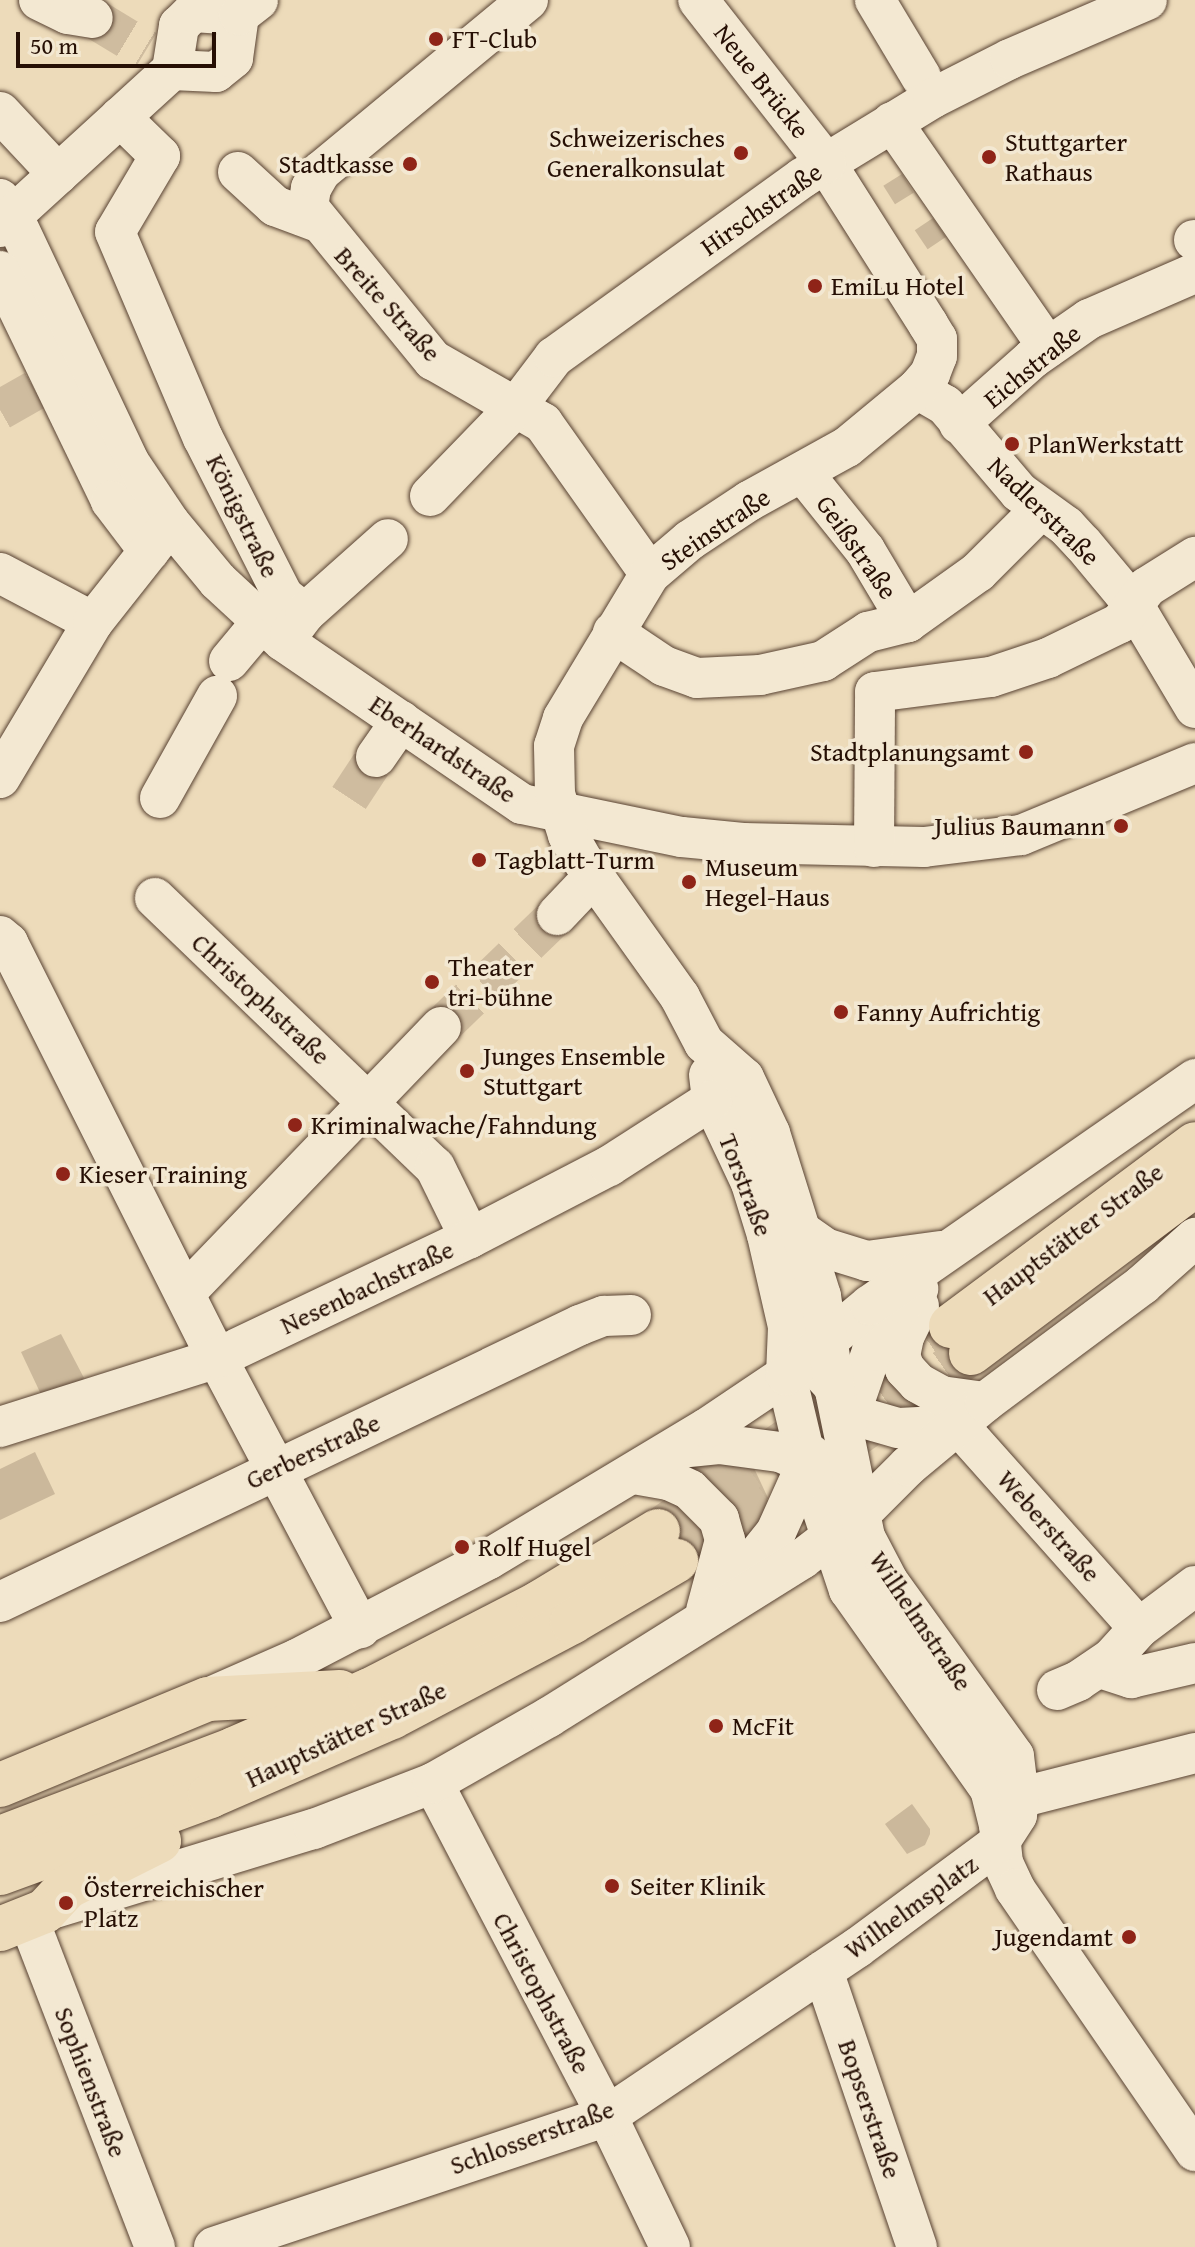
<!DOCTYPE html>
<meta charset="utf-8">
<style>
body{margin:0}
#map{position:relative;width:1195px;height:2247px;overflow:hidden;background:#eddbba;font-family:"Gentium Book Plus",serif}
div>[style]{position:absolute}
[style*='--x']{left:calc(var(--x)*1px);top:calc(var(--y)*1px);width:calc(var(--w)*1px);rotate:calc(var(--a)*1deg)}
.green>*{inset:0;background:#cbb89b;transform-origin:0 0}
.minor-tunnel>*{height:40px;margin-top:-20px;transform-origin:0;background:repeating-linear-gradient(90deg,#cfbc9f 0 40px,transparent 0 60px)}
.major-tunnel>*{height:44px;margin-top:-22px;transform-origin:0;background:repeating-linear-gradient(90deg,#cfbc9f 0 44px,transparent 0 66px)}
.roads{filter:drop-shadow(0 0 2px #584232) drop-shadow(0 0 2px #584232)}
.minor>*{height:40px;margin:-20px;padding:0 20px;transform-origin:20px;border-radius:20px;background:#f3e8d2}
.major>*{height:44px;margin:-22px;padding:0 22px;transform-origin:22px;border-radius:22px;background:#eddbba}
.dots>*{width:22px;height:22px;translate:-50% -50%;box-sizing:border-box;border:4px solid #f3e8d2;border-radius:50%}
span{translate:-50% -50%;white-space:nowrap;text-align:center;line-height:1.15;-webkit-text-stroke:7px #f3e8d2;paint-order:stroke}
.poi-label{font-size:26px;color:#260f04}
.left{translate:0 -50%;text-align:left}
.right{translate:-100% -50%;text-align:right}
.street-label{font-size:26px;color:#260f04}
.scale{position:absolute;left:16px;top:32px;width:200px;height:36px;box-sizing:border-box;border:4px solid #260f04;border-top:0;padding-left:10px;font-size:24px;line-height:28px;white-space:nowrap;color:#260f04;-webkit-text-stroke:6px #f3e8d2;paint-order:stroke}
</style>
<div id="map">
<div class="green">
<div style="left:902px;top:174px;width:22px;height:22px;rotate:58deg"></div>
<div style="left:933px;top:218px;width:23px;height:22px;rotate:56deg"></div>
<div style="clip-path:polygon(61px 1334px,84px 1378px,74px 1394px,46px 1405px,21px 1352px)"></div>
<div style="clip-path:polygon(35px 1452px,55px 1494px,0 1520px,0 1469px)"></div>
<div style="clip-path:polygon(747px 1453px,768px 1498px,741px 1542px,679px 1467px)"></div>
<div style="clip-path:polygon(912px 1804px,930px 1829px,930px 1834px,925px 1845px,907px 1854px,885px 1824px)"></div>
</div>
<div class="minor-tunnel">
<div style="--x:93;--y:18;--w:62;--a:31.1"></div>
<div style="--x:0;--y:410;--w:59;--a:-29.6"></div>
<div style="--x:349;--y:798;--w:49;--a:-56.6"></div>
<div style="--x:441;--y:1027;--w:161;--a:-44"></div>
</div>
<div class="major-tunnel">
<div style="--x:658;--y:1531;--w:358;--a:-35"></div>
<div style="--x:676;--y:1561;--w:361;--a:-35.2"></div>
</div>
<div class="roads">
<div class="minor">
<div style="--x:39;--y:0;--w:32;--a:26"></div>
<div style="--x:68;--y:14;--w:25;--a:9"></div>
<div style="--x:528;--y:0;--w:268;--a:140.4"></div>
<div style="--x:321;--y:171;--w:20;--a:120"></div>
<div style="--x:311;--y:188;--w:19;--a:99"></div>
<div style="--x:308;--y:207;--w:198;--a:50.8"></div>
<div style="--x:433;--y:360;--w:127;--a:29.8"></div>
<div style="--x:543;--y:423;--w:185;--a:54.7"></div>
<div style="--x:875;--y:0;--w:90;--a:59.1"></div>
<div style="--x:172;--y:70;--w:45;--a:-81"></div>
<div style="--x:179;--y:26;--w:20;--a:-45"></div>
<div style="--x:193;--y:12;--w:46;--a:3.7"></div>
<div style="--x:0;--y:112;--w:85;--a:46.9"></div>
<div style="--x:120;--y:117;--w:56;--a:44.3"></div>
<div style="--x:160;--y:156;--w:88;--a:120.6"></div>
<div style="--x:115;--y:232;--w:224;--a:66.9"></div>
<div style="--x:203;--y:438;--w:177;--a:63.1"></div>
<div style="--x:283;--y:596;--w:28;--a:38"></div>
<div style="--x:892;--y:122;--w:274;--a:55.3"></div>
<div style="--x:238;--y:172;--w:50;--a:42.6"></div>
<div style="--x:275;--y:206;--w:43;--a:20.6"></div>
<div style="--x:0;--y:199;--w:19;--a:51"></div>
<div style="--x:12;--y:214;--w:274;--a:64.7"></div>
<div style="--x:129;--y:462;--w:73;--a:56.1"></div>
<div style="--x:170;--y:523;--w:75;--a:50.4"></div>
<div style="--x:218;--y:581;--w:88;--a:42.7"></div>
<div style="--x:283;--y:641;--w:289;--a:34.3"></div>
<div style="--x:522;--y:804;--w:163;--a:11.7"></div>
<div style="--x:682;--y:837;--w:61;--a:5.6"></div>
<div style="--x:743;--y:843;--w:181;--a:1.3"></div>
<div style="--x:924;--y:847;--w:98;--a:-7.1"></div>
<div style="--x:1021;--y:835;--w:188;--a:-22.5"></div>
<div style="--x:0;--y:227;--w:233;--a:-42.4"></div>
<div style="--x:172;--y:70;--w:44;--a:2.6"></div>
<div style="--x:216;--y:72;--w:22;--a:-39"></div>
<div style="--x:233;--y:58;--w:43;--a:-82.1"></div>
<div style="--x:239;--y:15;--w:24;--a:-38"></div>
<div style="--x:1194;--y:240;--w:1;--a:45"></div>
<div style="--x:0;--y:271;--w:255;--a:64.2"></div>
<div style="--x:111;--y:501;--w:63;--a:52.8"></div>
<div style="--x:917;--y:389;--w:32;--a:30"></div>
<div style="--x:945;--y:405;--w:114;--a:49.6"></div>
<div style="--x:1019;--y:492;--w:58;--a:35.9"></div>
<div style="--x:1066;--y:526;--w:25;--a:47"></div>
<div style="--x:1083;--y:544;--w:78;--a:50.2"></div>
<div style="--x:1133;--y:604;--w:121;--a:59.2"></div>
<div style="--x:959;--y:424;--w:99;--a:-41.7"></div>
<div style="--x:1033;--y:358;--w:68;--a:-34.9"></div>
<div style="--x:1089;--y:319;--w:116;--a:-23.5"></div>
<div style="--x:803;--y:473;--w:99;--a:51.2"></div>
<div style="--x:865;--y:550;--w:84;--a:59.2"></div>
<div style="--x:430;--y:496;--w:124;--a:-46"></div>
<div style="--x:516;--y:407;--w:63;--a:-52.8"></div>
<div style="--x:554;--y:357;--w:306;--a:-35.8"></div>
<div style="--x:802;--y:178;--w:153;--a:-31.4"></div>
<div style="--x:933;--y:98;--w:86;--a:-26.9"></div>
<div style="--x:1010;--y:59;--w:149;--a:-23.3"></div>
<div style="--x:0;--y:573;--w:105;--a:27.8"></div>
<div style="--x:613;--y:632;--w:61;--a:33.7"></div>
<div style="--x:664;--y:666;--w:35;--a:20"></div>
<div style="--x:697;--y:678;--w:63;--a:-2.7"></div>
<div style="--x:760;--y:675;--w:65;--a:-12.5"></div>
<div style="--x:823;--y:661;--w:54;--a:-32.8"></div>
<div style="--x:868;--y:632;--w:41;--a:-14"></div>
<div style="--x:908;--y:622;--w:86;--a:-35.5"></div>
<div style="--x:978;--y:572;--w:88;--a:-45"></div>
<div style="--x:290;--y:633;--w:25;--a:-53"></div>
<div style="--x:305;--y:613;--w:111;--a:-41.7"></div>
<div style="--x:229;--y:661;--w:33;--a:-50"></div>
<div style="--x:376;--y:757;--w:44;--a:-55.2"></div>
<div style="--x:0;--y:778;--w:182;--a:-59.2"></div>
<div style="--x:93;--y:622;--w:115;--a:-51.7"></div>
<div style="--x:160;--y:798;--w:117;--a:-60.8"></div>
<div style="--x:874;--y:847;--w:155;--a:-89.6"></div>
<div style="--x:875;--y:692;--w:117;--a:-7.4"></div>
<div style="--x:991;--y:677;--w:60;--a:-18.4"></div>
<div style="--x:1048;--y:658;--w:80;--a:-25.9"></div>
<div style="--x:1120;--y:623;--w:45;--a:-53.1"></div>
<div style="--x:1147;--y:587;--w:57;--a:-32"></div>
<div style="--x:155;--y:898;--w:388;--a:43.9"></div>
<div style="--x:435;--y:1167;--w:79;--a:63.8"></div>
<div style="--x:557;--y:915;--w:54;--a:-46.5"></div>
<div style="--x:0;--y:936;--w:11;--a:41"></div>
<div style="--x:8;--y:943;--w:465;--a:63.3"></div>
<div style="--x:217;--y:1358;--w:306;--a:62.1"></div>
<div style="--x:709;--y:1075;--w:25;--a:83"></div>
<div style="--x:712;--y:1100;--w:92;--a:64.8"></div>
<div style="--x:751;--y:1183;--w:54;--a:72.9"></div>
<div style="--x:767;--y:1235;--w:94;--a:77.1"></div>
<div style="--x:788;--y:1327;--w:36;--a:58"></div>
<div style="--x:807;--y:1357;--w:83;--a:47.4"></div>
<div style="--x:863;--y:1418;--w:37;--a:16"></div>
<div style="--x:899;--y:1428;--w:59;--a:-2.9"></div>
<div style="--x:798;--y:1229;--w:33;--a:35"></div>
<div style="--x:825;--y:1248;--w:44;--a:17.2"></div>
<div style="--x:867;--y:1261;--w:74;--a:-7.8"></div>
<div style="--x:185;--y:1293;--w:369;--a:-46.1"></div>
<div style="--x:919;--y:1306;--w:34;--a:116"></div>
<div style="--x:904;--y:1337;--w:19;--a:102"></div>
<div style="--x:900;--y:1356;--w:14;--a:69"></div>
<div style="--x:905;--y:1369;--w:19;--a:47"></div>
<div style="--x:918;--y:1383;--w:26;--a:29"></div>
<div style="--x:941;--y:1396;--w:44;--a:7.8"></div>
<div style="--x:788;--y:1327;--w:48;--a:92.4"></div>
<div style="--x:786;--y:1375;--w:91;--a:76.7"></div>
<div style="--x:807;--y:1464;--w:133;--a:71.6"></div>
<div style="--x:849;--y:1590;--w:244;--a:54.7"></div>
<div style="--x:990;--y:1789;--w:37;--a:76"></div>
<div style="--x:999;--y:1825;--w:38;--a:84"></div>
<div style="--x:1003;--y:1863;--w:29;--a:65"></div>
<div style="--x:1015;--y:1889;--w:318;--a:55.5"></div>
<div style="--x:958;--y:1425;--w:272;--a:48.3"></div>
<div style="--x:0;--y:1427;--w:228;--a:-17.6"></div>
<div style="--x:217;--y:1358;--w:280;--a:-25.4"></div>
<div style="--x:470;--y:1238;--w:157;--a:-27.4"></div>
<div style="--x:609;--y:1166;--w:122;--a:-32.7"></div>
<div style="--x:845;--y:1429;--w:83;--a:-70.9"></div>
<div style="--x:872;--y:1351;--w:57;--a:-57.1"></div>
<div style="--x:903;--y:1303;--w:21;--a:-43"></div>
<div style="--x:679;--y:1448;--w:40;--a:-5.7"></div>
<div style="--x:719;--y:1444;--w:62;--a:7.5"></div>
<div style="--x:780;--y:1452;--w:30;--a:24"></div>
<div style="--x:807;--y:1464;--w:21;--a:43"></div>
<div style="--x:634;--y:1474;--w:36;--a:10"></div>
<div style="--x:669;--y:1480;--w:23;--a:25"></div>
<div style="--x:690;--y:1490;--w:41;--a:45"></div>
<div style="--x:719;--y:1519;--w:22;--a:74"></div>
<div style="--x:725;--y:1540;--w:73;--a:105"></div>
<div style="--x:727;--y:1593;--w:78;--a:-51.2"></div>
<div style="--x:776;--y:1532;--w:85;--a:-65.8"></div>
<div style="--x:0;--y:1602;--w:643;--a:-25.53"></div>
<div style="--x:580;--y:1325;--w:26;--a:-21"></div>
<div style="--x:604;--y:1316;--w:27;--a:-2"></div>
<div style="--x:1100;--y:1668;--w:33;--a:18"></div>
<div style="--x:1131;--y:1678;--w:66;--a:-13.2"></div>
<div style="--x:1057;--y:1690;--w:23;--a:-23"></div>
<div style="--x:1078;--y:1681;--w:40;--a:-34"></div>
<div style="--x:1111;--y:1659;--w:42;--a:-47.9"></div>
<div style="--x:1139;--y:1628;--w:70;--a:-36.9"></div>
<div style="--x:215;--y:1695;--w:90;--a:-23.7"></div>
<div style="--x:297;--y:1659;--w:216;--a:-27.5"></div>
<div style="--x:489;--y:1559;--w:254;--a:-31"></div>
<div style="--x:707;--y:1428;--w:95;--a:-33.9"></div>
<div style="--x:786;--y:1375;--w:109;--a:-39.8"></div>
<div style="--x:870;--y:1305;--w:396;--a:-34.8"></div>
<div style="--x:433;--y:1783;--w:376;--a:62.4"></div>
<div style="--x:607;--y:2116;--w:145;--a:64.3"></div>
<div style="--x:995;--y:1804;--w:206;--a:-14.3"></div>
<div style="--x:45;--y:1911;--w:281;--a:-17"></div>
<div style="--x:314;--y:1829;--w:128;--a:-21.1"></div>
<div style="--x:433;--y:1783;--w:133;--a:-29.6"></div>
<div style="--x:549;--y:1717;--w:298;--a:-32"></div>
<div style="--x:802;--y:1559;--w:71;--a:-37.5"></div>
<div style="--x:858;--y:1516;--w:71;--a:-45"></div>
<div style="--x:908;--y:1466;--w:100;--a:-39.7"></div>
<div style="--x:985;--y:1402;--w:196;--a:-36.7"></div>
<div style="--x:1142;--y:1285;--w:71;--a:-41.6"></div>
<div style="--x:28;--y:1918;--w:353;--a:68.9"></div>
<div style="--x:823;--y:1971;--w:292;--a:71.2"></div>
<div style="--x:214;--y:2247;--w:414;--a:-18.4"></div>
<div style="--x:607;--y:2116;--w:301;--a:-33.9"></div>
<div style="--x:857;--y:1948;--w:177;--a:-36.5"></div>
<div style="--x:999;--y:1843;--w:33;--a:-57"></div>
<div style="--x:1017;--y:1815;--w:17;--a:-83"></div>
<div style="--x:1019;--y:1798;--w:42;--a:-96.8"></div>
<div style="--x:1014;--y:1756;--w:216;--a:-125.8"></div>
<div style="--x:888;--y:1581;--w:50;--a:-117.6"></div>
<div style="--x:865;--y:1537;--w:149;--a:-101.6"></div>
<div style="--x:835;--y:1391;--w:96;--a:-98.4"></div>
<div style="--x:821;--y:1296;--w:171;--a:-107.4"></div>
<div style="--x:770;--y:1133;--w:61;--a:-115.3"></div>
<div style="--x:744;--y:1078;--w:53;--a:-138.8"></div>
<div style="--x:704;--y:1043;--w:52;--a:-117.6"></div>
<div style="--x:680;--y:997;--w:167;--a:-125.5"></div>
<div style="--x:583;--y:861;--w:30;--a:-120"></div>
<div style="--x:568;--y:835;--w:43;--a:-107.6"></div>
<div style="--x:555;--y:794;--w:48;--a:-91.2"></div>
<div style="--x:554;--y:746;--w:29;--a:-72"></div>
<div style="--x:563;--y:718;--w:168;--a:-58.9"></div>
<div style="--x:650;--y:574;--w:52;--a:-40.4"></div>
<div style="--x:690;--y:540;--w:71;--a:-33.5"></div>
<div style="--x:749;--y:501;--w:112;--a:-28.9"></div>
<div style="--x:847;--y:447;--w:91;--a:-39.6"></div>
<div style="--x:917;--y:389;--w:20;--a:-49"></div>
<div style="--x:930;--y:374;--w:19;--a:-69"></div>
<div style="--x:937;--y:356;--w:17;--a:-90"></div>
<div style="--x:937;--y:339;--w:17;--a:-121"></div>
<div style="--x:928;--y:324;--w:191;--a:-122.4"></div>
<div style="--x:826;--y:163;--w:207;--a:-128.1"></div>
</div>
<div class="major">
<div style="--x:951;--y:1326;--w:304;--a:-36.7"></div>
<div style="--x:971;--y:1353;--w:280;--a:-36.9"></div>
<div style="--x:0;--y:1785;--w:225;--a:-22.5"></div>
<div style="--x:208;--y:1699;--w:132;--a:-3"></div>
<div style="--x:0;--y:1838;--w:250;--a:-20.8"></div>
<div style="--x:234;--y:1749;--w:148;--a:-23.5"></div>
<div style="--x:370;--y:1690;--w:190;--a:-27.2"></div>
<div style="--x:539;--y:1603;--w:139;--a:-31.2"></div>
<div style="--x:0;--y:1873;--w:224;--a:-20.1"></div>
<div style="--x:210;--y:1796;--w:198;--a:-23.5"></div>
<div style="--x:392;--y:1717;--w:204;--a:-27.8"></div>
<div style="--x:572;--y:1622;--w:121;--a:-30.4"></div>
<div style="--x:0;--y:1929;--w:48;--a:-21.8"></div>
<div style="--x:45;--y:1911;--w:33;--a:-47"></div>
<div style="--x:67;--y:1887;--w:103;--a:-26.6"></div>
</div>
</div>
<div class="dots">
<div style="left:436px;top:39px;background:#8f2418"></div>
<div style="left:741px;top:153px;background:#8f2418"></div>
<div style="left:989px;top:157px;background:#8f2418"></div>
<div style="left:410px;top:164px;background:#8f2418"></div>
<div style="left:815px;top:286px;background:#8f2418"></div>
<div style="left:1012px;top:444px;background:#8f2418"></div>
<div style="left:1026px;top:752px;background:#8f2418"></div>
<div style="left:1121px;top:826px;background:#8f2418"></div>
<div style="left:479px;top:860px;background:#8f2418"></div>
<div style="left:689px;top:882px;background:#8f2418"></div>
<div style="left:432px;top:982px;background:#8f2418"></div>
<div style="left:841px;top:1012px;background:#8f2418"></div>
<div style="left:467px;top:1071px;background:#8f2418"></div>
<div style="left:295px;top:1125px;background:#8f2418"></div>
<div style="left:63px;top:1174px;background:#8f2418"></div>
<div style="left:462px;top:1547px;background:#8f2418"></div>
<div style="left:716px;top:1726px;background:#8f2418"></div>
<div style="left:612px;top:1886px;background:#8f2418"></div>
<div style="left:66px;top:1903px;background:#8f2418"></div>
<div style="left:1129px;top:1937px;background:#8f2418"></div>
</div>
<div class="poi-label">
<span class="left" style="left:452px;top:39px">FT-Club</span>
<span class="right" style="left:725px;top:153px">Schweizerisches<br>Generalkonsulat</span>
<span class="left" style="left:1005px;top:157px">Stuttgarter<br>Rathaus</span>
<span class="right" style="left:394px;top:164px">Stadtkasse</span>
<span class="left" style="left:831px;top:286px">EmiLu Hotel</span>
<span class="left" style="left:1028px;top:444px">PlanWerkstatt</span>
<span class="right" style="left:1010px;top:752px">Stadtplanungsamt</span>
<span class="right" style="left:1105px;top:826px">Julius Baumann</span>
<span class="left" style="left:495px;top:860px">Tagblatt-Turm</span>
<span class="left" style="left:705px;top:882px">Museum<br>Hegel-Haus</span>
<span class="left" style="left:448px;top:982px">Theater<br>tri-bühne</span>
<span class="left" style="left:857px;top:1012px">Fanny Aufrichtig</span>
<span class="left" style="left:483px;top:1071px">Junges Ensemble<br>Stuttgart</span>
<span class="left" style="left:311px;top:1125px">Kriminalwache/Fahndung</span>
<span class="left" style="left:79px;top:1174px">Kieser Training</span>
<span class="left" style="left:478px;top:1547px">Rolf Hugel</span>
<span class="left" style="left:732px;top:1726px">McFit</span>
<span class="left" style="left:630px;top:1886px">Seiter Klinik</span>
<span class="left" style="left:84px;top:1903px">Österreichischer<br>Platz</span>
<span class="right" style="left:1113px;top:1937px">Jugendamt</span>
</div>
<div class="street-label">
<span style="left:762px;top:81px;rotate:52deg">Neue Brücke</span>
<span style="left:761px;top:209px;rotate:-35deg">Hirschstraße</span>
<span style="left:388px;top:304px;rotate:48deg">Breite Straße</span>
<span style="left:1032px;top:366px;rotate:-39deg">Eichstraße</span>
<span style="left:1044px;top:511px;rotate:44deg">Nadlerstraße</span>
<span style="left:243px;top:516px;rotate:64deg">Königstraße</span>
<span style="left:715px;top:529px;rotate:-34deg">Steinstraße</span>
<span style="left:857px;top:547px;rotate:55deg">Geißstraße</span>
<span style="left:443px;top:749px;rotate:34deg">Eberhardstraße</span>
<span style="left:261px;top:999px;rotate:43deg">Christophstraße</span>
<span style="left:746px;top:1185px;rotate:69deg">Torstraße</span>
<span style="left:1073px;top:1234px;rotate:-37deg">Hauptstätter Straße</span>
<span style="left:367px;top:1287px;rotate:-25deg">Nesenbachstraße</span>
<span style="left:313px;top:1451px;rotate:-25deg">Gerberstraße</span>
<span style="left:1049px;top:1526px;rotate:48deg">Weberstraße</span>
<span style="left:921px;top:1621px;rotate:56deg">Wilhelmstraße</span>
<span style="left:346px;top:1734px;rotate:-25deg">Hauptstätter Straße</span>
<span style="left:911px;top:1907px;rotate:-36deg">Wilhelmsplatz</span>
<span style="left:542px;top:1993px;rotate:62deg">Christophstraße</span>
<span style="left:91px;top:2082px;rotate:69deg">Sophienstraße</span>
<span style="left:870px;top:2109px;rotate:71deg">Bopserstraße</span>
<span style="left:532px;top:2137px;rotate:-20deg">Schlosserstraße</span>
</div>
<div class="scale">50 m</div>
</div>
